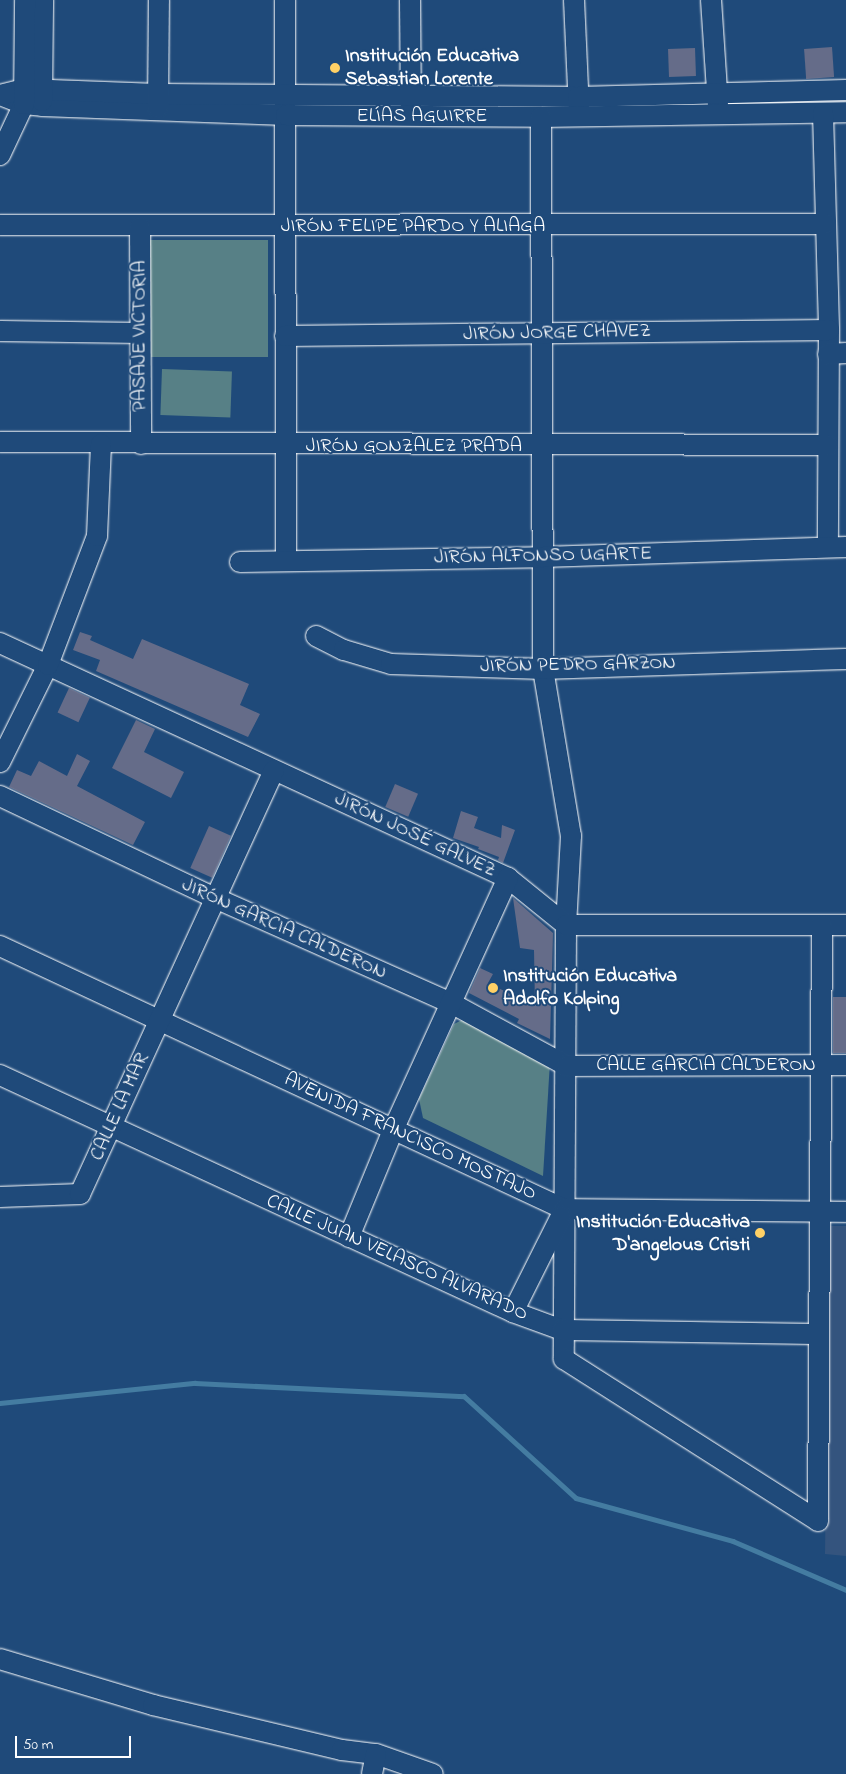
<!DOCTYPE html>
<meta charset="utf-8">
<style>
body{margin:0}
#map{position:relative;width:846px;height:1774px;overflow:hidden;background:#1f4a7a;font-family:"Indie Flower",sans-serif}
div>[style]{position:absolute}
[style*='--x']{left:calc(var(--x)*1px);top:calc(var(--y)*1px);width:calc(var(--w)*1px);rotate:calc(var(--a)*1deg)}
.built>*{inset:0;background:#34547e}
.green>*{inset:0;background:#578086;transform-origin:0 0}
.stream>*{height:4.5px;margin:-2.25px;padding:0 2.25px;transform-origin:2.25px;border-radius:2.25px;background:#447ca1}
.building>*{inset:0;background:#656c89;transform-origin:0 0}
.roads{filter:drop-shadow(0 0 1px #fff) drop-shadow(0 0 1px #fff)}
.minor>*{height:20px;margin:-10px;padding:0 10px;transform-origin:10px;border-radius:10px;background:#1f4a7a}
.dots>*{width:14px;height:14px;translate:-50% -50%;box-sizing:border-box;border:2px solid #1f4a7a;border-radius:50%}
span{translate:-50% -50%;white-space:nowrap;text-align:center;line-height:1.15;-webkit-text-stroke:4px #1f4a7a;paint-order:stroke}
.poi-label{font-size:20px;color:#fff;font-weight:700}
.left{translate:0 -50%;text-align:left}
.right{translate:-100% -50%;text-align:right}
.street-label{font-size:20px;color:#fff}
.scale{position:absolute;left:15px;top:1736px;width:116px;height:22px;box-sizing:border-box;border:2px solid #fff;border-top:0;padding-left:6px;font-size:15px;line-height:18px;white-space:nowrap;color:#fff;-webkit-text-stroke:4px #1f4a7a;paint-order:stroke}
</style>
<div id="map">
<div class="built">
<div style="clip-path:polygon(829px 1226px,846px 1226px,846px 1556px,825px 1554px)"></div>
</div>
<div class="green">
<div style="left:149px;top:240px;width:119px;height:117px"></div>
<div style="left:162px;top:369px;width:70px;height:46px;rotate:2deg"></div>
<div style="clip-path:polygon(466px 1018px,550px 1062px,543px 1176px,423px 1118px,419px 1099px,454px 1024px)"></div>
</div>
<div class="stream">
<div style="--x:0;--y:1403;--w:196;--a:-5.9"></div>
<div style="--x:195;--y:1383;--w:269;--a:2.8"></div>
<div style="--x:464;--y:1396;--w:151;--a:42.3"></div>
<div style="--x:576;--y:1498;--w:163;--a:15.3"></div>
<div style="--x:733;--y:1541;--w:123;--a:23.4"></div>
</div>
<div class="building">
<div style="left:832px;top:47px;width:30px;height:28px;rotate:86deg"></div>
<div style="left:695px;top:48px;width:28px;height:27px;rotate:88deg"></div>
<div style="clip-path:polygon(80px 632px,92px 636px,90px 640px,133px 659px,142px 639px,249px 684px,240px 705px,260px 714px,248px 737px,96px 671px,100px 660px,73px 650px)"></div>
<div style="left:69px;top:688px;width:23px;height:27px;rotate:25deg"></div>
<div style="clip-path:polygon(136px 720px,155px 729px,144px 752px,184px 772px,171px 798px,112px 768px)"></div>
<div style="clip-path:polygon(77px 754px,90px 761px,77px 786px,145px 822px,133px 845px,9px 787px,17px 770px,31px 776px,39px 761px,67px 776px)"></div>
<div style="left:395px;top:784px;width:25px;height:25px;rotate:23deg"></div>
<div style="clip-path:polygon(461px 811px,478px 817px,474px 828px,501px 838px,502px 825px,515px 830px,503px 863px,498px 860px,499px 857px,478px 849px,479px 847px,453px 838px)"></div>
<div style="left:209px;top:826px;width:24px;height:46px;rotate:24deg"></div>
<div style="clip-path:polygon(513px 898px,553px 933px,550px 1039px,517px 1023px,519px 1019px,469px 993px,480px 968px,493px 974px,488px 983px,535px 1006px,534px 950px,520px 948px)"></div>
<div style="left:833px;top:997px;width:13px;height:56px"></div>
</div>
<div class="roads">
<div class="minor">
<div style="--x:285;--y:0;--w:561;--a:89.9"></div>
<div style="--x:410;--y:0;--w:109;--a:89.5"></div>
<div style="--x:574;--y:0;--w:109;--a:87.4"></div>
<div style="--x:711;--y:0;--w:106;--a:86.2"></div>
<div style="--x:0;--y:95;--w:26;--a:21"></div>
<div style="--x:24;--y:104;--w:18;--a:6"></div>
<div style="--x:42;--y:106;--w:244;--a:2.1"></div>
<div style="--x:286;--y:115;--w:255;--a:0.4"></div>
<div style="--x:541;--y:117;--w:305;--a:-0.9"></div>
<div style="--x:0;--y:95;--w:25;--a:-14"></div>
<div style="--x:24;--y:89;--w:134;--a:2.1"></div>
<div style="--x:158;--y:94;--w:420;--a:0.4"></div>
<div style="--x:578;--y:97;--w:268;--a:-1.5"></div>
<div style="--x:42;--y:101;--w:101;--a:-89.4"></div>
<div style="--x:158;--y:108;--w:108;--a:-89.5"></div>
<div style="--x:823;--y:113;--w:217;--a:88.4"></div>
<div style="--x:829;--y:330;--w:217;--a:90.3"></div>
<div style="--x:541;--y:117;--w:552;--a:89.79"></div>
<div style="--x:543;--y:669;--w:169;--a:80.5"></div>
<div style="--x:571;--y:836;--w:89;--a:93.2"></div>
<div style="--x:566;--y:925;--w:434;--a:90.3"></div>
<div style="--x:564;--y:1359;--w:301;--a:32.5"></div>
<div style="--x:0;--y:155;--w:56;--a:-64.8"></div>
<div style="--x:24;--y:104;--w:104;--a:-89.4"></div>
<div style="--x:0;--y:225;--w:825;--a:-0.07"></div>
<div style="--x:140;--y:227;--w:217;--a:89.7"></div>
<div style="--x:0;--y:331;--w:140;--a:0.8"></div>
<div style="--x:285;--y:336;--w:544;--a:-0.63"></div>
<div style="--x:828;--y:354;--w:18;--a:-3"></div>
<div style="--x:0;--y:442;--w:828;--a:0.21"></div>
<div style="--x:240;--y:562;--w:303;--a:-0.9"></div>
<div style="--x:543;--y:557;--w:303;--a:-1.9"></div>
<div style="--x:316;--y:636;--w:31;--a:27"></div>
<div style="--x:344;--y:650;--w:49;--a:16.6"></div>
<div style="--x:391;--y:664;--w:152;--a:1.9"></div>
<div style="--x:543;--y:669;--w:303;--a:-1.9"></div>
<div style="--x:0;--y:643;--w:560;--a:24.83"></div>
<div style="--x:508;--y:878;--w:75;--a:39"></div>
<div style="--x:566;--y:925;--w:280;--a:0"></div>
<div style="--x:0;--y:762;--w:108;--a:-63.7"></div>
<div style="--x:48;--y:665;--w:138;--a:-69.2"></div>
<div style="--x:97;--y:536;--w:92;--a:-87.5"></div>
<div style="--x:0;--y:796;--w:238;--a:25.4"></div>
<div style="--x:215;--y:898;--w:258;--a:24"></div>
<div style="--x:451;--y:1003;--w:132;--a:28.5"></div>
<div style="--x:567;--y:1066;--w:279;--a:-0.2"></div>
<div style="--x:0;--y:946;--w:622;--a:25"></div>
<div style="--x:564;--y:1209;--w:282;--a:0.6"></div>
<div style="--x:0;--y:1075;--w:565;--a:24.8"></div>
<div style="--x:513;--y:1312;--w:52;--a:20.2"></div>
<div style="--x:562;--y:1330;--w:257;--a:0.9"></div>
<div style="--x:0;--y:1197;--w:80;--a:-2.1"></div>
<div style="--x:80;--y:1194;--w:466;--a:-65.4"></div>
<div style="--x:349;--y:1237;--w:118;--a:-67.6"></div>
<div style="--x:394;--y:1128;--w:275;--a:-65.5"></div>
<div style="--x:513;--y:1312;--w:107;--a:-63.4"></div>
<div style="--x:818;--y:1521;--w:596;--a:-89.62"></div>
<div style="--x:0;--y:1659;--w:160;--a:16.7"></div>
<div style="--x:153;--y:1705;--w:194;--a:13.4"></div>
<div style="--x:342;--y:1750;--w:34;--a:7"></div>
<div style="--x:376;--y:1754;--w:60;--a:19.3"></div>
<div style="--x:372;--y:1774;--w:20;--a:-79"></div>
</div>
</div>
<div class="dots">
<div style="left:335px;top:68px;background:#ffd166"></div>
<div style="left:493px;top:988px;background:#ffd166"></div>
<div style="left:760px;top:1233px;background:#ffd166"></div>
</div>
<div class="poi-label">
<span class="left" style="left:345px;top:68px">Institución Educativa<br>Sebastian Lorente</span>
<span class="left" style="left:503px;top:988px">Institución Educativa<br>Adolfo Kolping</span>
<span class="right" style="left:750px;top:1234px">Institución Educativa<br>D'angelous Cristi</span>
</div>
<div class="street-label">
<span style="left:422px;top:116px">ELÍAS AGUIRRE</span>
<span style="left:413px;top:226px">JIRÓN FELIPE PARDO Y ALIAGA</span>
<span style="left:557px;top:333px;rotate:-1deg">JIRÓN JORGE CHAVEZ</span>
<span style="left:140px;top:336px;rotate:-90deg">PASAJE VICTORIA</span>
<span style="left:414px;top:446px">JIRÓN GONZALEZ PRADA</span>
<span style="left:543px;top:556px;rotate:-1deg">JIRÓN ALFONSO UGARTE</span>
<span style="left:578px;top:665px;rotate:-1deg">JIRÓN PEDRO GARZON</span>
<span style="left:415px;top:835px;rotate:25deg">JIRÓN JOSÉ GALVEZ</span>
<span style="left:284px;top:929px;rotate:24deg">JIRÓN GARCIA CALDERON</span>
<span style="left:706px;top:1065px">CALLE GARCIA CALDERON</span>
<span style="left:120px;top:1107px;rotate:-66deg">CALLE LA MAR</span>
<span style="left:410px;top:1137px;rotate:25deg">AVENIDA FRANCISCO MOSTAJO</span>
<span style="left:397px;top:1258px;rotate:24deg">CALLE JUAN VELASCO ALVARADO</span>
</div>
<div class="scale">50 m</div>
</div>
